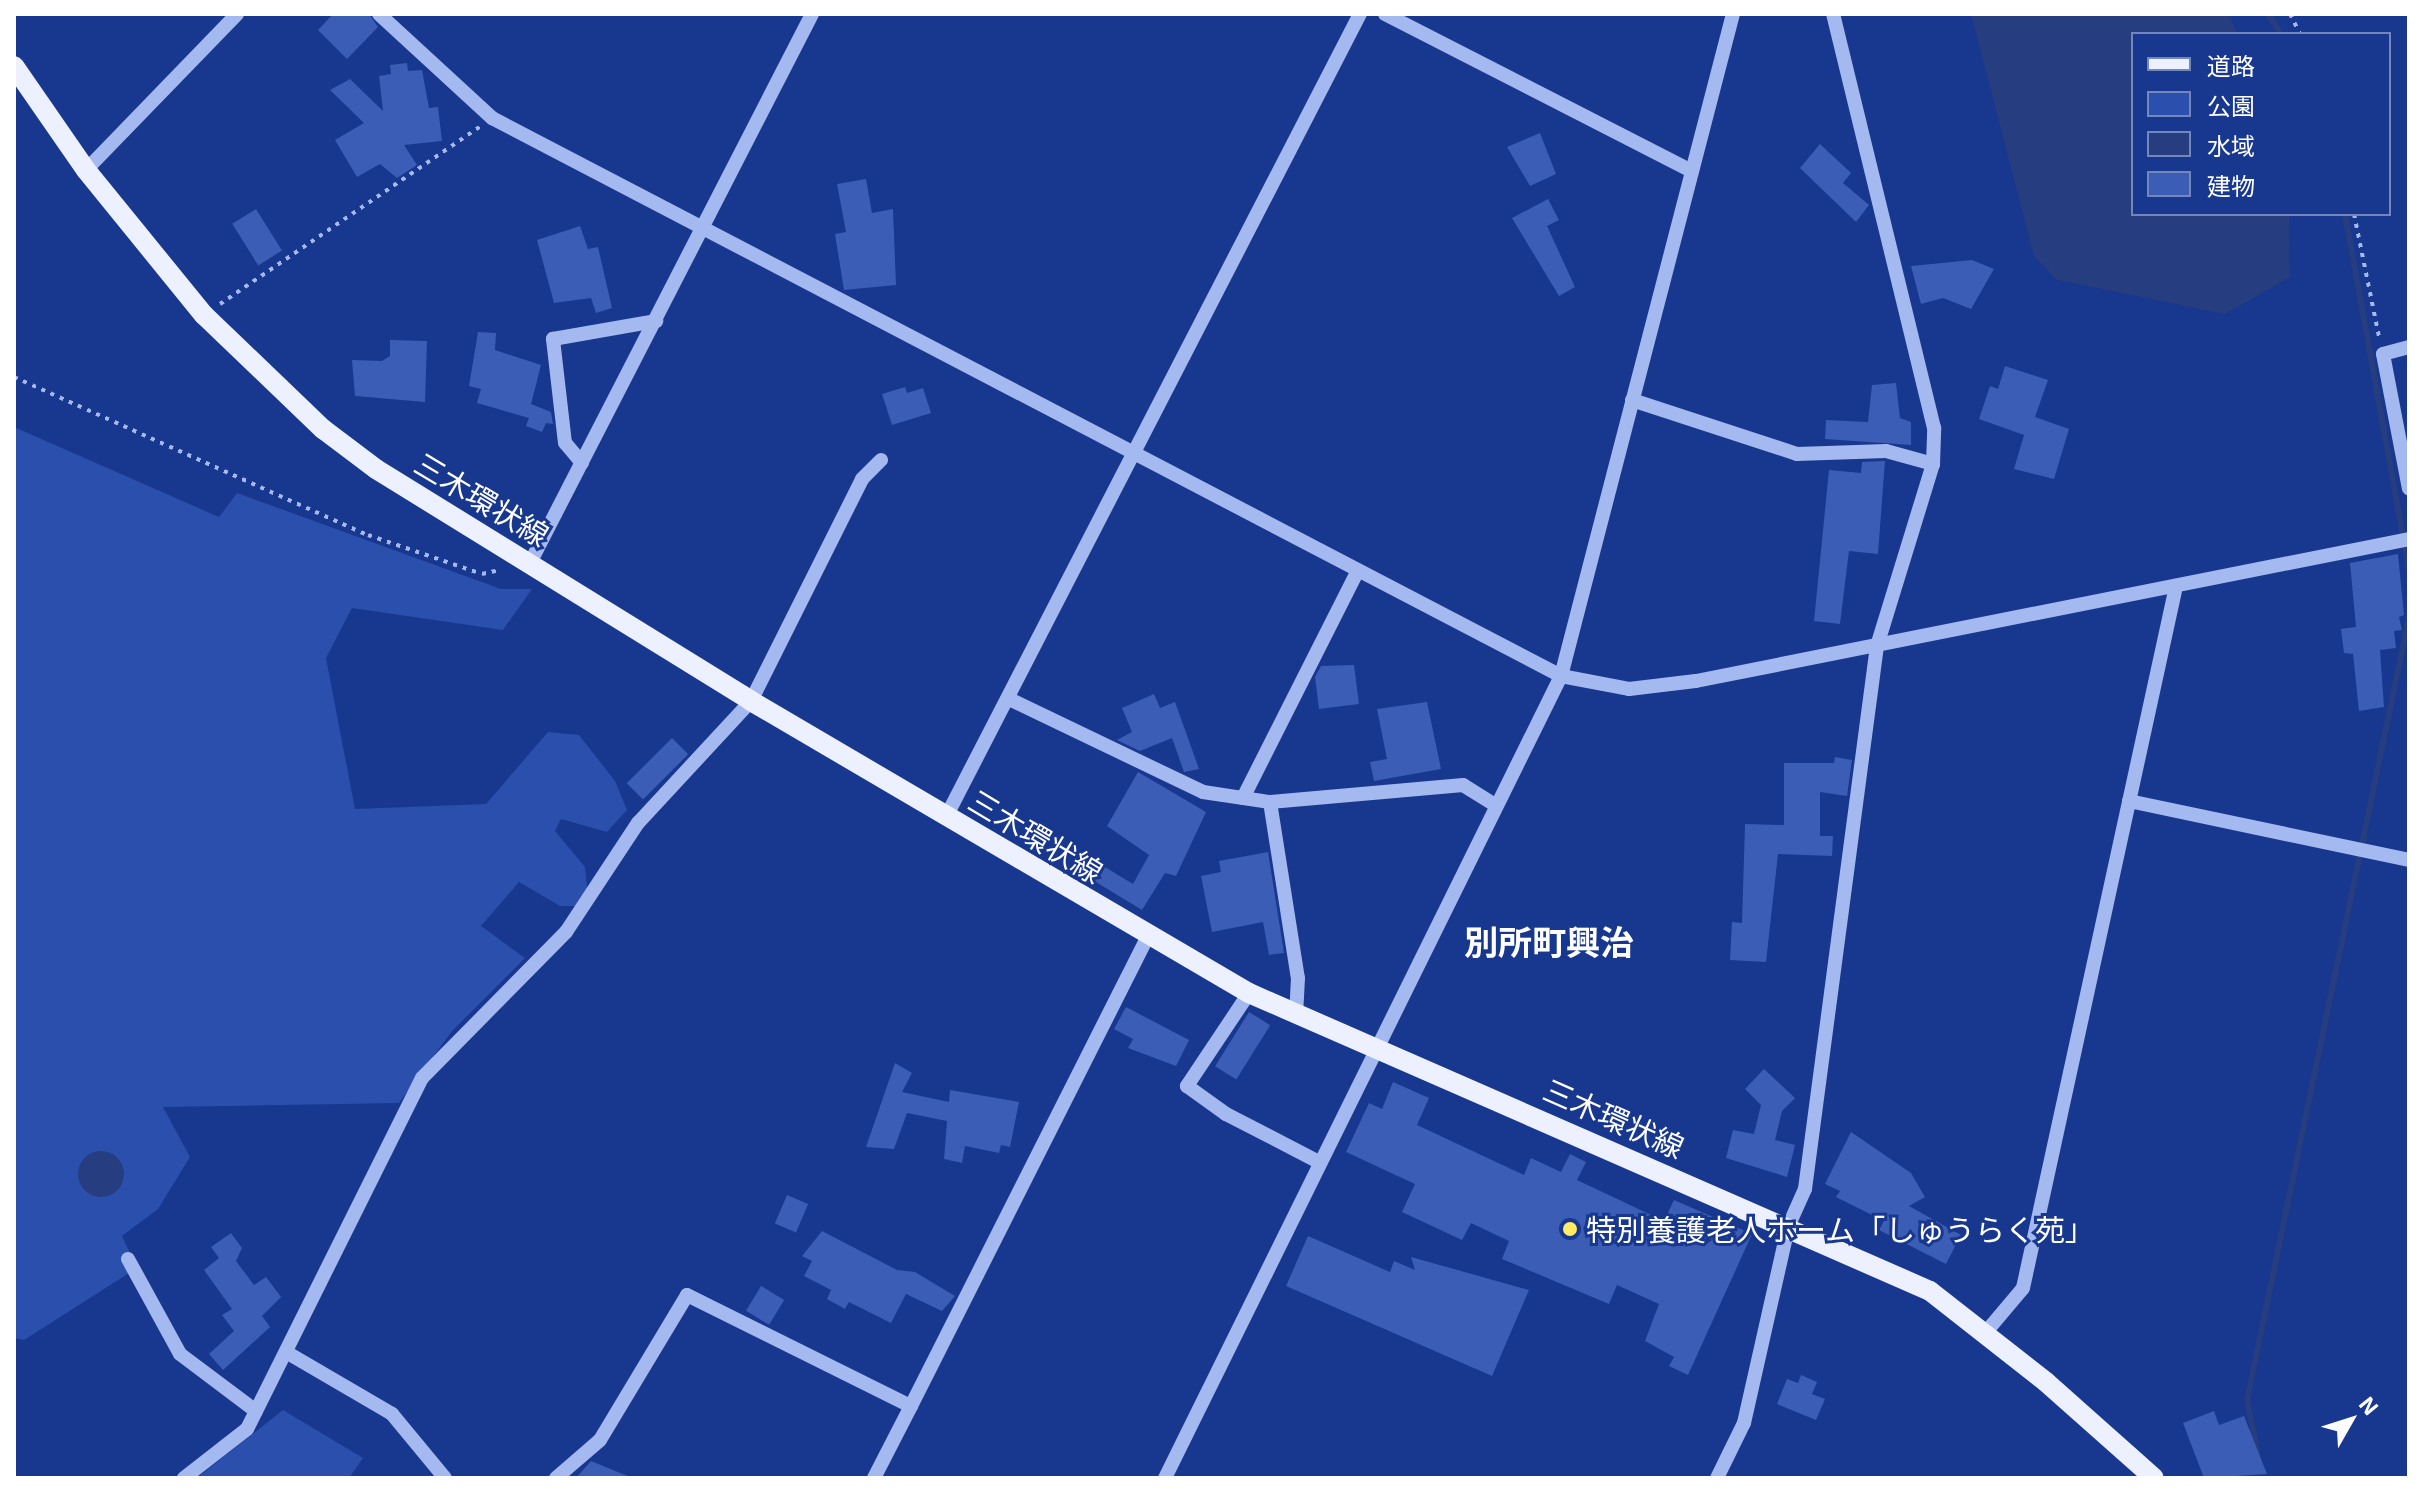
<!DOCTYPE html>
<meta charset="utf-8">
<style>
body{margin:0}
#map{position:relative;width:2423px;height:1492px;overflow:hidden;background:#18378e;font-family:"Exo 2","Noto Sans JP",sans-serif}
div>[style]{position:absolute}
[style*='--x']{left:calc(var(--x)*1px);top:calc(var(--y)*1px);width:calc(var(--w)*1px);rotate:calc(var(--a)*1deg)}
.green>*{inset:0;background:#2a4fad}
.water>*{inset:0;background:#263d7f}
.round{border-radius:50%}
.stream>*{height:6px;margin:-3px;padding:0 3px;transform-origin:3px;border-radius:3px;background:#263d7f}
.building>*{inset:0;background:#3c5db5;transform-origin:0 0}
.path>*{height:4px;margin-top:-2px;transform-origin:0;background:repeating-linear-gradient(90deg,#a4b9ef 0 4px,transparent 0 10px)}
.minor>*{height:14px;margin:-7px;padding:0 7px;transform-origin:7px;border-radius:7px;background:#a4b9ef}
.major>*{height:20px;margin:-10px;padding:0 10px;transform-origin:10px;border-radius:10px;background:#ecf0ff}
.dots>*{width:22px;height:22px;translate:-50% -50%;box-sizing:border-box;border:4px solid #18378e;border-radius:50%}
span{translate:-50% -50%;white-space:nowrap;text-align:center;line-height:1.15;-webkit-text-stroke:6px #18378e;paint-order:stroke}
.street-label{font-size:30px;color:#fff}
.poi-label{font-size:30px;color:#fff}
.left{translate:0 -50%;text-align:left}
.quarter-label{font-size:34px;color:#fff;font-weight:700}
.frame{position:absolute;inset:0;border:16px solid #fff;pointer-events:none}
.legend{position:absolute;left:2131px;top:32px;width:260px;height:184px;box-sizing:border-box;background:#18378e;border:2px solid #7487bb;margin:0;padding:10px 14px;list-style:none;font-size:24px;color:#fff}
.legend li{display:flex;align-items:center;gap:16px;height:40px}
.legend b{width:40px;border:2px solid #7487bb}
.north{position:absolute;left:2311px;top:1380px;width:80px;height:80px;-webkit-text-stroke:6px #18378e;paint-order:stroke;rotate:51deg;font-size:22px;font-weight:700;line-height:32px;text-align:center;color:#fff}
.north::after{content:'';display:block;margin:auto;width:28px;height:36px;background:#fff;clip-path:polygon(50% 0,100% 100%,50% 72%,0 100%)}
</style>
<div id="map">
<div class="green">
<div style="clip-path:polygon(14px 427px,219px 517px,237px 493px,501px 589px,532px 589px,503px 630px,352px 608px,326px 658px,355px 809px,486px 804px,548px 732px,579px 735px,615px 781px,627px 810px,607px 832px,561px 819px,555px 831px,585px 867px,588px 896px,577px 906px,560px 906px,519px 882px,481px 926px,525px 958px,452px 1031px,399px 1103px,163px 1107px,190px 1157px,158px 1209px,122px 1236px,137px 1268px,24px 1340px,14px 1338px)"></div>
<div style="clip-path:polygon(283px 1410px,363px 1458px,349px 1478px,197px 1478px)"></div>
</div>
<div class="water">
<div style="clip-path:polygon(1971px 14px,2229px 14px,2237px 34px,2133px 34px,2133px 214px,2289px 214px,2290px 277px,2225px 314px,2057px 280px,2034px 256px)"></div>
<div class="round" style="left:78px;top:1151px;width:46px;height:46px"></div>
</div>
<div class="stream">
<div style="--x:2268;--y:14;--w:24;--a:57"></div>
<div style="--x:2345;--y:214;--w:362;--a:79.8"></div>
<div style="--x:2258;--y:1455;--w:56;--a:-101.3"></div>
<div style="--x:2247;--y:1400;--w:800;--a:-78.31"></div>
</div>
<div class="building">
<div style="clip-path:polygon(333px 14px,369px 14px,378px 27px,347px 59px,318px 30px)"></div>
<div style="clip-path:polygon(407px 63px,408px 71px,422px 70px,429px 108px,438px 107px,442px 141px,404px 145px,417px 165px,397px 178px,380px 164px,357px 177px,335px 140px,364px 123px,330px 90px,350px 79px,383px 111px,379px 76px,391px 74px,390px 65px)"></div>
<div style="clip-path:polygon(1540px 133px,1556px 174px,1530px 186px,1507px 147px)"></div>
<div style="clip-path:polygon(1820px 144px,1851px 173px,1843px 183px,1869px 205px,1856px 222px,1800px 168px)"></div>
<div style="clip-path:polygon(866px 179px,872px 213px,893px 209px,896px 285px,844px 290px,835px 234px,846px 232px,837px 184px)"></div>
<div style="clip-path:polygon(1548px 199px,1559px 220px,1547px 226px,1575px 287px,1559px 296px,1512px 218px)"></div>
<div style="left:256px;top:209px;width:49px;height:28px;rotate:58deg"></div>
<div style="clip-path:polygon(580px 226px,588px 249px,598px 247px,612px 308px,596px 313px,591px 298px,554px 303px,537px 240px)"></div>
<div style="clip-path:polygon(1972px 260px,1994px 269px,1971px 309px,1943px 298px,1921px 304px,1911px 266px)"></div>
<div style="clip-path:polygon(478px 332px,496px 333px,495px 350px,541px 365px,531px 404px,551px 412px,553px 424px,546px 423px,542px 432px,526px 426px,529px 418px,477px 403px,481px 389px,469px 386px)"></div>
<div style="clip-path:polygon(390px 340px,427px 341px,425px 402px,355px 396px,352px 360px,382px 361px,390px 356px)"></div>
<div style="clip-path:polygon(2005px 366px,2048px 380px,2035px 417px,2069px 429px,2054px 479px,2014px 469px,2024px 435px,1979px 419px,1990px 386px,1998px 389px)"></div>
<div style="clip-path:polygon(1896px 383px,1900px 418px,1911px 422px,1911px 445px,1825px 439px,1826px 420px,1868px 422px,1872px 385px)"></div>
<div style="clip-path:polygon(905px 387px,907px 393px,923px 388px,931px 413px,892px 425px,882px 394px)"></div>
<div style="clip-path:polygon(1885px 461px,1878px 554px,1849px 551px,1840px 624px,1814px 621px,1829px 470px,1861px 473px,1862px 462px)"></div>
<div style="clip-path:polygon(2398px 554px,2404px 615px,2399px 617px,2402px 630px,2394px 631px,2396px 648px,2380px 650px,2384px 707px,2359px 711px,2353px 654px,2344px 653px,2341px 629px,2356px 627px,2350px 563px)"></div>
<div style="clip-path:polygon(1354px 665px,1359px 704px,1319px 709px,1315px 677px,1321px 666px)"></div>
<div style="clip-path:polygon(1154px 694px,1160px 708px,1175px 702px,1199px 769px,1184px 772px,1172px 738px,1140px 751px,1117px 740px,1132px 732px,1122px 708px)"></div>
<div style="clip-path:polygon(1427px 702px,1441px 769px,1374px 781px,1370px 762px,1387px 759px,1377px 709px)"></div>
<div style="left:672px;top:738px;width:23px;height:64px;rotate:45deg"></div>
<div style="clip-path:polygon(1835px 757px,1852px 760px,1847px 796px,1820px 792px,1820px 836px,1833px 836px,1832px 856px,1778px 854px,1766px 962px,1730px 960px,1732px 922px,1742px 923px,1745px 824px,1784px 825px,1784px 763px,1834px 763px)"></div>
<div style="clip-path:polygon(1138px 772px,1206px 812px,1176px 876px,1165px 873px,1142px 910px,1081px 873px,1090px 858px,1133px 884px,1149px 855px,1107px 826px)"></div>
<div style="clip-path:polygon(1268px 852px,1284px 953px,1269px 955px,1263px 922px,1212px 932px,1201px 876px,1221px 872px,1219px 861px)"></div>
<div style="clip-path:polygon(1126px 1007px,1189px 1040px,1176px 1066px,1128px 1048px,1133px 1039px,1114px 1029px)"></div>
<div style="left:1249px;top:1012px;width:25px;height:64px;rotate:32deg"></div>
<div style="clip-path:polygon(895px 1063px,912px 1073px,902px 1092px,949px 1102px,950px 1090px,1019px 1102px,1010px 1147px,1001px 1145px,999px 1153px,965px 1146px,962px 1163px,944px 1159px,947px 1121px,907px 1113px,894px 1149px,866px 1147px)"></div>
<div style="clip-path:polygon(1764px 1069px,1795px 1098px,1782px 1111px,1775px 1140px,1795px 1145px,1787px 1177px,1726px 1158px,1733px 1130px,1754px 1134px,1761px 1105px,1745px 1089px)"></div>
<div style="clip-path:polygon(1393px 1082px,1429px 1098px,1417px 1125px,1524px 1175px,1531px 1158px,1561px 1172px,1570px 1154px,1586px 1162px,1577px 1180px,1664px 1221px,1674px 1200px,1752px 1234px,1688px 1375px,1669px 1366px,1674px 1357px,1645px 1341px,1659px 1304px,1617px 1285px,1609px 1304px,1502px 1259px,1509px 1241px,1471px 1223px,1462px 1240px,1402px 1212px,1415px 1184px,1346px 1152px,1369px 1103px,1382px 1109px)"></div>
<div style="clip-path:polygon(1851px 1132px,1911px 1173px,1925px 1197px,1909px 1206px,1961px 1235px,1946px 1264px,1879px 1230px,1884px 1221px,1836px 1197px,1840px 1191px,1825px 1184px)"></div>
<div style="left:787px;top:1195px;width:23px;height:31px;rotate:23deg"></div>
<div style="clip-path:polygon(822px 1231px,897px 1270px,915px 1272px,955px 1296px,942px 1311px,906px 1294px,891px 1323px,849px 1302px,845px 1309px,827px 1299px,831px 1290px,804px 1276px,812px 1261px,802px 1256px)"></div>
<div style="clip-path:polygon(231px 1233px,242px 1248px,236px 1261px,254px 1285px,266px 1277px,281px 1297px,262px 1316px,270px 1327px,223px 1370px,209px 1354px,234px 1331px,222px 1315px,232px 1309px,204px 1270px,219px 1258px,211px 1247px)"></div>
<div style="clip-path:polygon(1308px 1236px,1390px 1272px,1394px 1261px,1415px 1270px,1411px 1257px,1529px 1290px,1492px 1376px,1286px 1286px)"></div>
<div style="left:761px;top:1286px;width:27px;height:29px;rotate:31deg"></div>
<div style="clip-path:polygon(1801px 1375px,1817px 1382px,1812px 1394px,1825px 1399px,1816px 1420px,1777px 1404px,1787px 1379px,1798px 1383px)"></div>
<div style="clip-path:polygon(2214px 1411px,2219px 1425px,2244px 1416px,2267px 1474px,2204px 1478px,2183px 1423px)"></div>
<div style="clip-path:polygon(591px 1461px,630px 1477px,630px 1478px,576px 1478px)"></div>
</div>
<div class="path">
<div style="--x:2290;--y:14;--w:22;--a:63"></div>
<div style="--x:2354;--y:214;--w:126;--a:78.5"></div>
<div style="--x:220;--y:304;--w:316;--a:-34.3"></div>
<div style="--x:14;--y:377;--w:388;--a:24.1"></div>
<div style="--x:368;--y:535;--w:120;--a:18.9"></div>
<div style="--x:482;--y:574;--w:18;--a:-13"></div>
</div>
<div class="minor">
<div style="--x:379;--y:14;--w:154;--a:42.6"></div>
<div style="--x:492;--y:118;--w:1206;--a:27.56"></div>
<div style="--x:1561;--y:676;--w:69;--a:10.8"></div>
<div style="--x:1629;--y:689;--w:67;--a:-6.8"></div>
<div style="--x:1696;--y:681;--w:727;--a:-11.26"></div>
<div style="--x:1385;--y:14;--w:345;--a:27.1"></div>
<div style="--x:86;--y:170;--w:217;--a:-45.9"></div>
<div style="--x:2409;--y:347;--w:27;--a:165"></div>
<div style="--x:2383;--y:354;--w:137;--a:79.1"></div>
<div style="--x:1632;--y:400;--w:174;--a:18.1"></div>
<div style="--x:1797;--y:454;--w:89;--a:-1.9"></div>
<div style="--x:1886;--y:451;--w:49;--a:15.5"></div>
<div style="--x:582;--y:463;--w:26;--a:-130"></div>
<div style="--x:565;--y:443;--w:105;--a:-96.6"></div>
<div style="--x:553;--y:339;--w:105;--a:-9.9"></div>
<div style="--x:530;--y:563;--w:617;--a:-62.81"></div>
<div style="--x:1009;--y:699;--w:215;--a:25.6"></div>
<div style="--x:1203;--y:792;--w:68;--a:8.5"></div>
<div style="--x:1270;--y:802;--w:194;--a:-5"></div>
<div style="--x:1463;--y:785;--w:39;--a:32"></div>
<div style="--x:1243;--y:798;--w:253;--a:-63.2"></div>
<div style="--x:2129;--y:801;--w:286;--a:11.9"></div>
<div style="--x:1270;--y:802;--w:178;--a:81"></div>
<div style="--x:1298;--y:978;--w:36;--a:93"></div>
<div style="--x:946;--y:817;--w:903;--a:-62.73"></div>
<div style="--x:1249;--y:993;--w:112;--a:123.7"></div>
<div style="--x:1187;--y:1086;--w:48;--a:35.7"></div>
<div style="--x:1226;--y:1114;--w:105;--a:27.3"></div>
<div style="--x:128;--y:1259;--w:108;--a:61.3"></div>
<div style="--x:180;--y:1354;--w:95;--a:36.9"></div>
<div style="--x:1986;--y:1332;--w:57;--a:-49.9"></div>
<div style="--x:2023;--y:1288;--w:718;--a:-77.7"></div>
<div style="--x:286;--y:1352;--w:123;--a:30.3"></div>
<div style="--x:392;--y:1414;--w:83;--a:50.4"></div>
<div style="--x:184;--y:1478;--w:80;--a:-37.9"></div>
<div style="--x:247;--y:1429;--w:392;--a:-63.5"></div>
<div style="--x:422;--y:1078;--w:205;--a:-45.4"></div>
<div style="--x:566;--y:932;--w:131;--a:-56.6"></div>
<div style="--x:638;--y:823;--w:166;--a:-47.2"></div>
<div style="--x:751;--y:701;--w:248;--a:-63.4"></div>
<div style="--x:862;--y:479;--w:27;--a:-45"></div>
<div style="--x:556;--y:1478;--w:58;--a:-40.8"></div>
<div style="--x:600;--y:1440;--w:169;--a:-59"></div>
<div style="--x:687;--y:1295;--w:250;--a:26.4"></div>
<div style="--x:911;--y:1406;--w:524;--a:-63.24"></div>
<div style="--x:874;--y:1478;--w:81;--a:-62.8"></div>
<div style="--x:1165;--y:1478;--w:894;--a:-63.72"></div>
<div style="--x:1561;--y:676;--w:684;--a:-75.44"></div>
<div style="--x:1717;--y:1478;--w:61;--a:-63.9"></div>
<div style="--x:1744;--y:1423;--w:201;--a:-77.3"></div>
<div style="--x:1788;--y:1227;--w:42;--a:-65.9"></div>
<div style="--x:1805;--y:1189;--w:548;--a:-82.45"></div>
<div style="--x:1877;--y:646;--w:190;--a:-72.9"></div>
<div style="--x:1933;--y:464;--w:36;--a:-88"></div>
<div style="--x:1934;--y:428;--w:426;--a:-103.7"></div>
</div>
<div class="major">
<div style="--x:14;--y:66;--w:126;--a:55.3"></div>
<div style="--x:86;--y:170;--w:187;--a:50.9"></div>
<div style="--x:204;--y:315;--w:165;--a:43.8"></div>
<div style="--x:323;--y:429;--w:66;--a:37"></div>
<div style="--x:376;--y:469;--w:441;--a:31.7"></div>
<div style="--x:751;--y:701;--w:577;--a:30.39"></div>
<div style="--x:1249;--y:993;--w:743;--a:23.63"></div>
<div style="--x:1930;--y:1291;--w:147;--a:38.1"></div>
<div style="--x:2046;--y:1382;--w:144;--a:41.6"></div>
</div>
<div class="dots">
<div style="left:1570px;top:1229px;background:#ffec62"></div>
</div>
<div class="street-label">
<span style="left:482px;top:499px;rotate:31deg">三木環状線</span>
<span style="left:1036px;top:836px;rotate:31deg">三木環状線</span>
<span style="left:1614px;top:1118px;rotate:24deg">三木環状線</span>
</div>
<div class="poi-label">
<span class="left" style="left:1586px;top:1229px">特別養護老人ホーム「しゅうらく苑」</span>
</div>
<div class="quarter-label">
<span style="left:1549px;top:942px">別所町興治</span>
</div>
<div class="frame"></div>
<ul class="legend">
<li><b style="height:10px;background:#ecf0ff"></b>道路</li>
<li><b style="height:22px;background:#2a4fad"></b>公園</li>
<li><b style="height:22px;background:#263d7f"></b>水域</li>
<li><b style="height:22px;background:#3c5db5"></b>建物</li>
</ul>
<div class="north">N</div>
</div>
